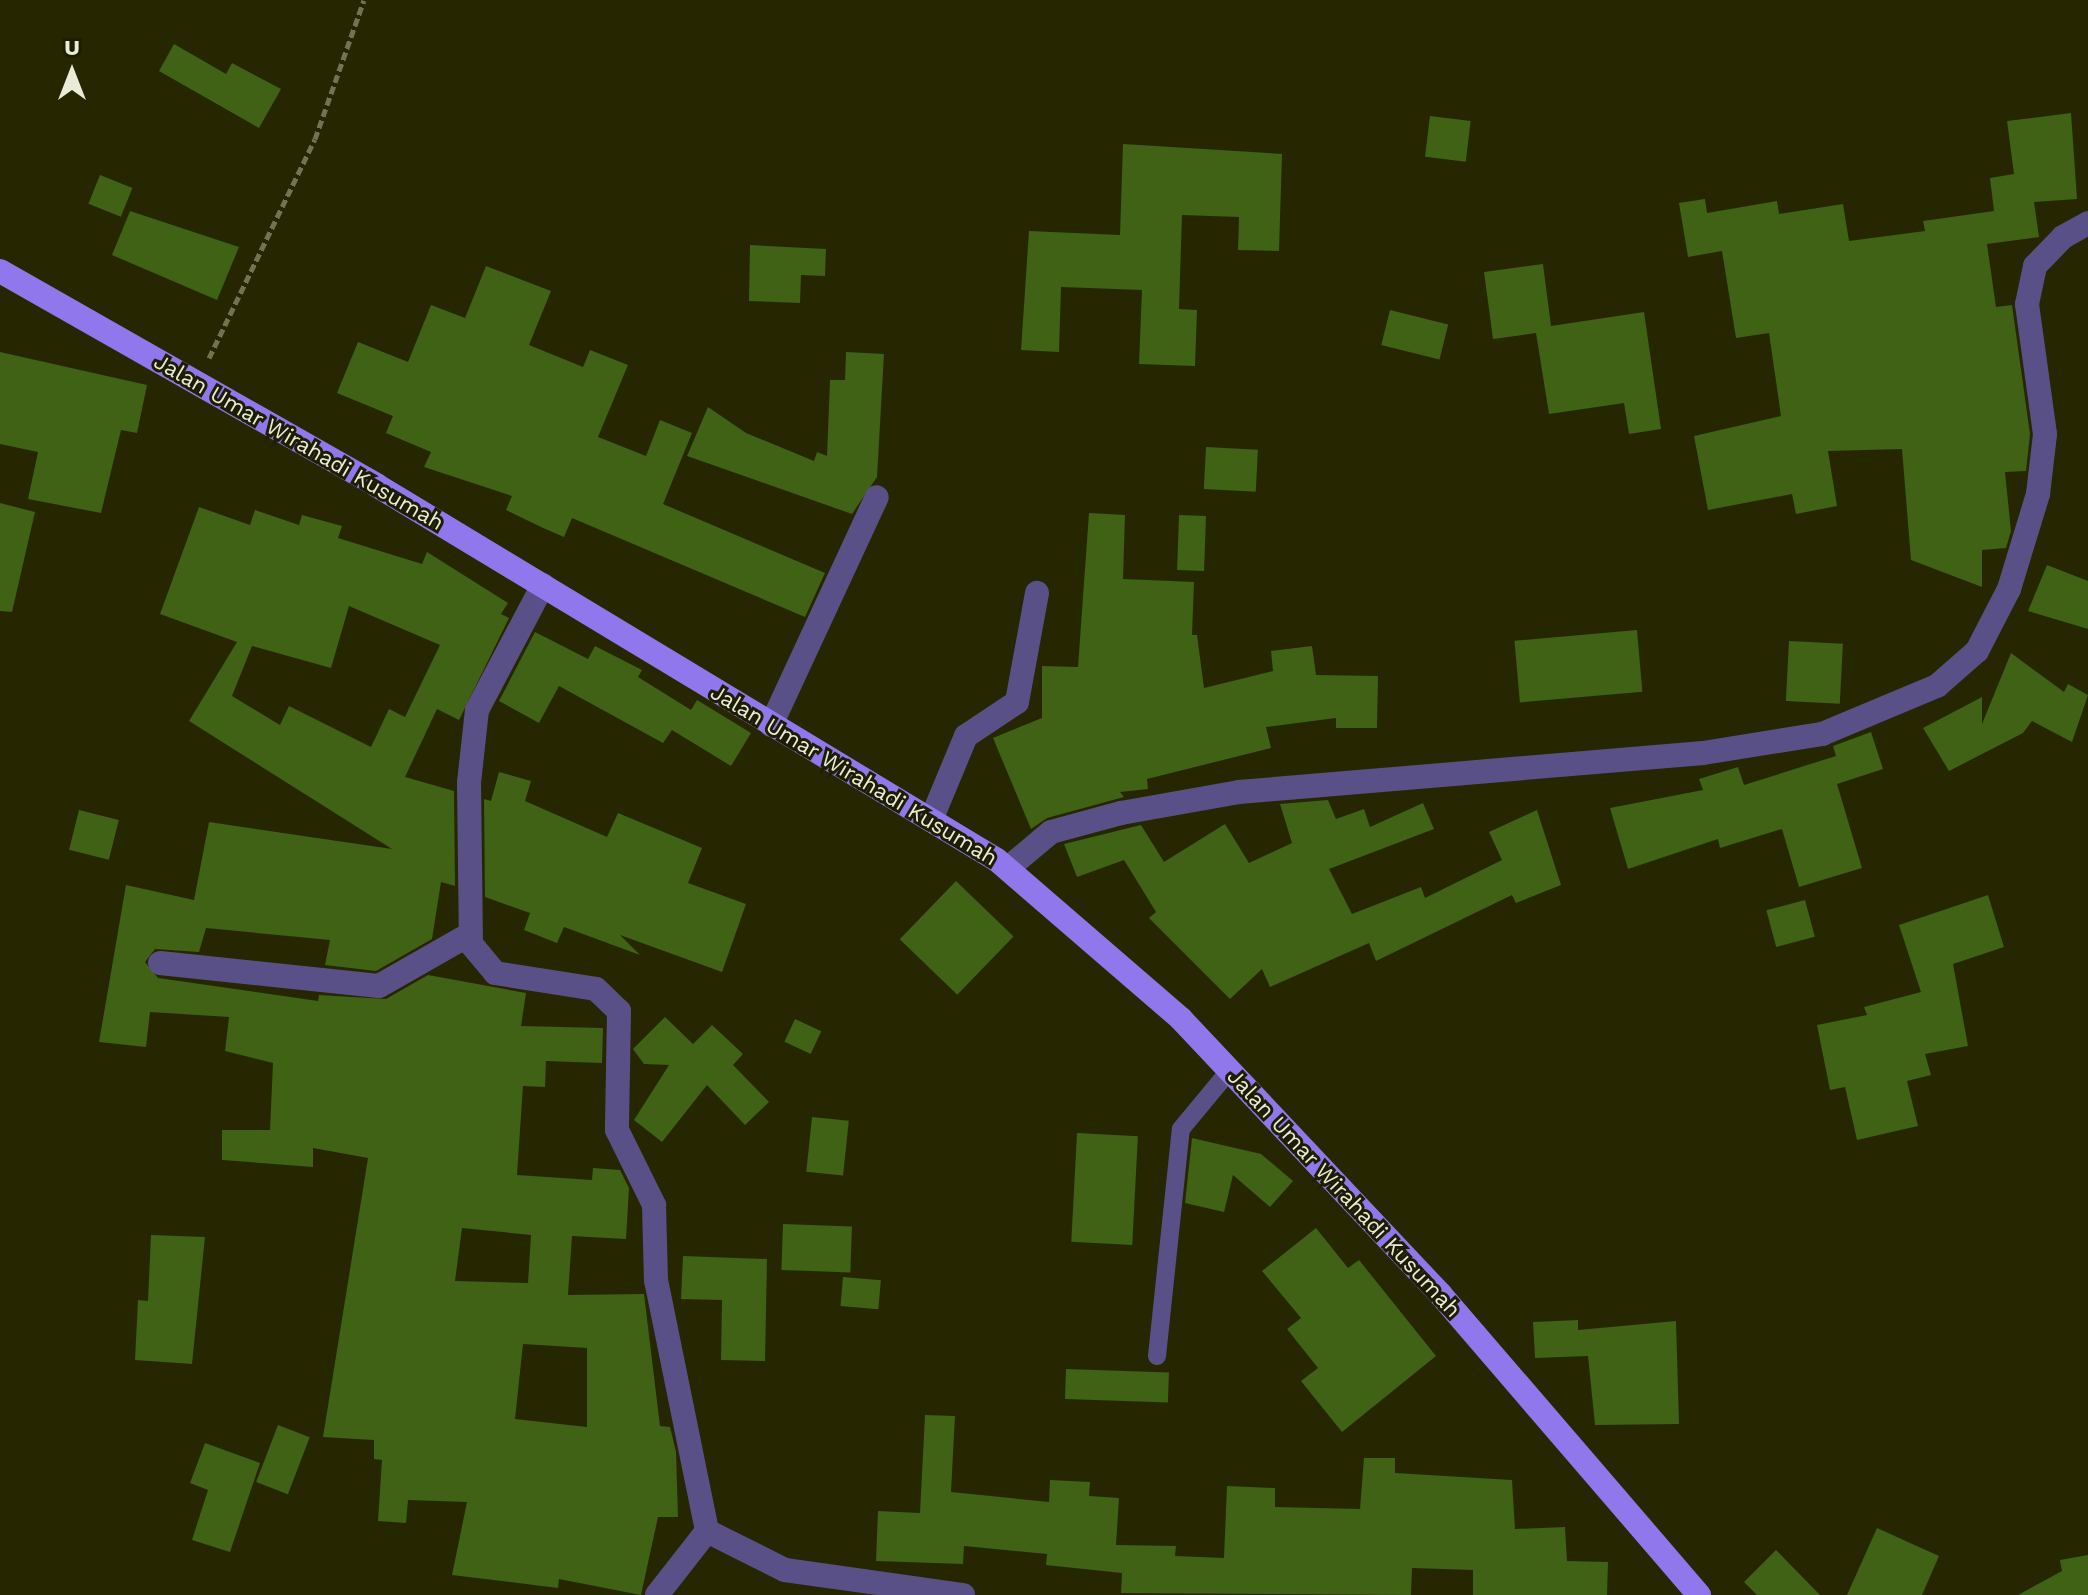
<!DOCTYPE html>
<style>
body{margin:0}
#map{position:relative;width:2088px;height:1595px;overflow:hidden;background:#262700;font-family:"Work Sans",sans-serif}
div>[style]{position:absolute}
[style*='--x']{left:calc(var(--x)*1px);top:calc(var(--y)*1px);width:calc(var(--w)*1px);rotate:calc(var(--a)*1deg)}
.building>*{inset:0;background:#3f6214;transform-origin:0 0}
.path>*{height:5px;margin-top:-2.5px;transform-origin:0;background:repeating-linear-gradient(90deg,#727353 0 8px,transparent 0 12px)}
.service>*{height:18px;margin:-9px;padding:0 9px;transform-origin:9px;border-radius:9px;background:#5a5088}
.minor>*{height:24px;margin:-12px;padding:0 12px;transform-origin:12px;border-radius:12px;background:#5a5088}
.primary>*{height:24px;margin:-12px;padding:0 12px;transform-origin:12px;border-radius:12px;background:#9177ec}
span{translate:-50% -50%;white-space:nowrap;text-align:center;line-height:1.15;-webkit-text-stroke:6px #1c1d02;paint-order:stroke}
.street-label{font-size:22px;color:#eaecd6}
.north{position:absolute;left:32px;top:32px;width:80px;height:80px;-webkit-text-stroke:6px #1c1d02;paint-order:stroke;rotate:0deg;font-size:22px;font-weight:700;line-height:32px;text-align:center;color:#eaecd6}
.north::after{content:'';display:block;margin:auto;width:28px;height:36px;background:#eaecd6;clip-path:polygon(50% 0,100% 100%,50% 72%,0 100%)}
</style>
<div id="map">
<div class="building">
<div style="clip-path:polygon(174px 44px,226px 74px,232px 63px,281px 89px,259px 128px,159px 71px)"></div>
<div style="clip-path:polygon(2071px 113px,2077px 199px,2034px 202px,2039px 237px,1987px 244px,1996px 307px,2012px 305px,2030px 434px,2026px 471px,2005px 472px,2011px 531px,2006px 548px,1982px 550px,1982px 587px,1911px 560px,1902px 449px,1828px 451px,1837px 506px,1796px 514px,1792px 494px,1708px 510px,1694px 436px,1781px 416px,1769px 333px,1736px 338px,1722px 251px,1688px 257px,1679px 203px,1705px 199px,1707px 213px,1777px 201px,1779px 214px,1843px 204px,1849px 241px,1925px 231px,1923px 221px,1994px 211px,1990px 178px,2014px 174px,2007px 121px)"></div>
<div style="left:1430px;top:116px;width:41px;height:41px;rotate:7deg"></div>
<div style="clip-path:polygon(1123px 144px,1282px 154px,1279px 251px,1238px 250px,1239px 217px,1182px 215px,1179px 309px,1197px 310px,1195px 366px,1139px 364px,1142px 290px,1061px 287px,1059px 352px,1021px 350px,1029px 231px,1120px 235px)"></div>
<div style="left:100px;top:175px;width:35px;height:31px;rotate:22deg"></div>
<div style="clip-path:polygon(130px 211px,239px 247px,217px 300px,112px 255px)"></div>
<div style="clip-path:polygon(750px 245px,826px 249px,825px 276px,801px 275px,800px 303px,749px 301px)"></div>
<div style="clip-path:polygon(1543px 264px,1551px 326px,1644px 312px,1661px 429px,1629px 434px,1624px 403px,1549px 414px,1536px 333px,1493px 339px,1484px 272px)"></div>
<div style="clip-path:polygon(486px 266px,551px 291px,529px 345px,583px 367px,590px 350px,628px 365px,598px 437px,646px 456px,660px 420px,692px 433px,663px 504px,825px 573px,805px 617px,572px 518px,564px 537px,541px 527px,506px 510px,512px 496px,424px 467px,431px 452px,386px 433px,393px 416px,337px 393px,358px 342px,408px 362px,431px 305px,465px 318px)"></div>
<div style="left:1390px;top:310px;width:60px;height:36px;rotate:14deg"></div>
<div style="clip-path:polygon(0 352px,147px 385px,137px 433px,121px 430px,101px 513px,28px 499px,38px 452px,0 444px)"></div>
<div style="clip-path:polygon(846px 352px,884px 354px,877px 477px,852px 514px,687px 456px,708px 407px,746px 433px,814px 461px,817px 452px,827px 456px,830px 380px,845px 380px)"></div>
<div style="left:1206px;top:447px;width:52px;height:42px;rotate:3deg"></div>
<div style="clip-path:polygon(0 503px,35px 512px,12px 612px,0 611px)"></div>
<div style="clip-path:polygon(evenodd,199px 507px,250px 525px,255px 510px,299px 525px,302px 515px,342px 526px,338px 538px,422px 564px,427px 552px,508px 603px,501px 614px,509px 618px,459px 720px,437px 709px,405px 777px,454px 791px,455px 886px,441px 882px,432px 939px,376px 971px,325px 965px,330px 940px,206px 928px,199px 952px,155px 949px,145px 962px,158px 978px,318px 1001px,319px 995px,386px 999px,428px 975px,526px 993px,521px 1026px,603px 1028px,602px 1063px,546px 1061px,545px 1087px,523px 1086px,517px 1175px,592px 1180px,593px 1168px,620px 1170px,629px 1188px,626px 1239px,572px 1236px,568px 1295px,644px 1294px,660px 1426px,670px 1427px,676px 1452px,678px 1517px,658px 1517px,641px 1595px,559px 1579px,558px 1588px,452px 1575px,467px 1502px,408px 1500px,406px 1523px,378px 1521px,382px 1460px,374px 1459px,374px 1440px,323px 1437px,368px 1158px,313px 1148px,313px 1167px,222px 1160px,222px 1130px,270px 1130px,273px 1063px,225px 1051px,229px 1017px,150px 1012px,146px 1047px,99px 1042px,126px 885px,194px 900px,209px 822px,392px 849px,189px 721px,237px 642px,160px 614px,199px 507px,349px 606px,440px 645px,405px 717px,389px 709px,371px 747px,289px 706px,280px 725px,232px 696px,252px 646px,331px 668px,349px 606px,199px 507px,462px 1228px,531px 1235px,528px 1283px,455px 1281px,462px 1228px,199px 507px,523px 1344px,587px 1348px,587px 1427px,515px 1419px,523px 1344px)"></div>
<div style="clip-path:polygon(1089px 513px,1125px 515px,1123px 579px,1194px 582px,1192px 635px,1197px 635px,1204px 688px,1273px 671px,1271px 651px,1312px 646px,1316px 675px,1378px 676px,1377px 728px,1336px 728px,1336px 718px,1266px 727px,1271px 748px,1147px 779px,1148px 789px,1120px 792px,1124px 797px,1047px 818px,1031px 829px,993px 738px,1042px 718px,1042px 666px,1078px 667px)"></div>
<div style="left:1179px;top:515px;width:27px;height:55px;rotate:2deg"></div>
<div style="clip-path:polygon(2047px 565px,2088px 581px,2088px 629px,2028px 611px)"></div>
<div style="left:1637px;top:630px;width:62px;height:123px;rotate:85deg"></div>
<div style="clip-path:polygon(535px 632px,588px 659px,595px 646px,642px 670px,638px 677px,691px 710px,697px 700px,751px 733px,731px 766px,672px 730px,663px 743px,559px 686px,539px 723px,499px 701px)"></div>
<div style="left:1789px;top:641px;width:54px;height:60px;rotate:3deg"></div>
<div style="clip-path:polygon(2011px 653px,2064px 692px,2068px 684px,2088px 695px,2072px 742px,2032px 721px,2023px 733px,1949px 771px,1923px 728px,1982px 697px,1982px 724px)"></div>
<div style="clip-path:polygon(1871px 732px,1883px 769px,1837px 784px,1862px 868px,1799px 887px,1782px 829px,1720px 848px,1718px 839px,1628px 869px,1610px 808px,1703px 790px,1699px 779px,1738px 767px,1744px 785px,1836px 756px,1833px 746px)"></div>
<div style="clip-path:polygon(499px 772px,531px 781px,525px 801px,607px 837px,618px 813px,702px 848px,688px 883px,746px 904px,722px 972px,620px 935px,640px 955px,564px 927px,557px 943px,524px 930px,530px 913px,485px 897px,484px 799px,491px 801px)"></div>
<div style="clip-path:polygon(1328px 800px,1336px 819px,1364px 809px,1370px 827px,1423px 803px,1434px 829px,1329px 869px,1352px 914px,1421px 887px,1425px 898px,1502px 860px,1489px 832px,1537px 810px,1561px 885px,1516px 903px,1512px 895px,1376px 961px,1369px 943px,1270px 987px,1262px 969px,1230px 999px,1149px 918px,1156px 912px,1124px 860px,1077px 877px,1064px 844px,1141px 825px,1164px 862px,1225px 824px,1249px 863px,1292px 843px,1280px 804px)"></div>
<div style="left:79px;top:810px;width:41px;height:41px;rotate:14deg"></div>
<div style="left:956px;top:881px;width:80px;height:81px;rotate:44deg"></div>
<div style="clip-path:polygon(1988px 895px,2004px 947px,1953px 964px,1968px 1046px,1925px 1054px,1931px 1075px,1907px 1081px,1918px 1126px,1857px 1140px,1845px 1087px,1830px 1090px,1817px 1025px,1867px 1015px,1864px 1007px,1921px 992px,1899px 925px)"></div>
<div style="left:1805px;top:900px;width:38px;height:40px;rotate:75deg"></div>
<div style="clip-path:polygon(665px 1017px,693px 1044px,712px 1025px,743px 1054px,733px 1065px,769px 1102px,745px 1125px,707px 1085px,662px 1142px,634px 1120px,669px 1065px,644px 1064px,633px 1049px)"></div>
<div style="left:795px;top:1019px;width:29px;height:25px;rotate:25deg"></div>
<div style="left:812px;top:1117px;width:37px;height:55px;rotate:6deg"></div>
<div style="left:1077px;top:1133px;width:61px;height:109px;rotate:3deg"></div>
<div style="clip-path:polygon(1192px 1138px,1261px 1154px,1293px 1181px,1270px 1207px,1233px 1175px,1224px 1212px,1185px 1203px)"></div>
<div style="left:783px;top:1224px;width:69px;height:46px;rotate:2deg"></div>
<div style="clip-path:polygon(1316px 1228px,1348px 1268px,1359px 1260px,1436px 1356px,1342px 1432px,1301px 1381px,1318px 1368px,1287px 1329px,1301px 1318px,1262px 1271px)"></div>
<div style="clip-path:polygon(151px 1235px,205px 1237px,192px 1364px,135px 1360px,138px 1300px,148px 1301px)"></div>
<div style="clip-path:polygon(683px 1256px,767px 1259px,765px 1361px,721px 1360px,722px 1300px,681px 1299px)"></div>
<div style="left:843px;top:1277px;width:38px;height:29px;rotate:5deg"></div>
<div style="clip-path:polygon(1578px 1320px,1578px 1330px,1676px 1321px,1679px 1424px,1595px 1425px,1588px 1356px,1535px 1358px,1533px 1322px)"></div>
<div style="left:1066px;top:1369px;width:103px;height:30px;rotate:2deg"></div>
<div style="clip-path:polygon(925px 1415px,955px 1416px,951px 1492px,1049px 1502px,1050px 1480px,1090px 1482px,1089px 1496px,1119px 1498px,1116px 1545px,1176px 1546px,1175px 1556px,1224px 1558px,1227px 1486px,1275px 1488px,1275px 1507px,1360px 1509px,1364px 1458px,1395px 1458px,1395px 1473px,1512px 1480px,1515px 1529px,1565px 1527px,1567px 1561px,1608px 1562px,1607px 1595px,1473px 1595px,1473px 1570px,1412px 1568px,1411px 1595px,1121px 1593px,1122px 1573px,1046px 1565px,1047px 1554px,964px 1546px,963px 1564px,876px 1561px,878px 1511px,920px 1513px)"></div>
<div style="left:278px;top:1425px;width:34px;height:61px;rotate:21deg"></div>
<div style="clip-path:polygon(205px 1443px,260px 1463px,230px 1552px,192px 1540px,208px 1490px,190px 1483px)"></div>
<div style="clip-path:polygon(1877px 1528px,1939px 1556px,1922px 1595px,1847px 1595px)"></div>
<div style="clip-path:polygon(1776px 1550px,1820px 1595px,1757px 1595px,1744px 1582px)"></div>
<div style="clip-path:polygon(2088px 1555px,2088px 1595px,2018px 1595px,2062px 1571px,2060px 1560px)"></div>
</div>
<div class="path">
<div style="--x:209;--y:358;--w:243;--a:-64.2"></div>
<div style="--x:315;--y:139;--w:147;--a:-70.6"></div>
</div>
<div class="service">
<div style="--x:1157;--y:1356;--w:228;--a:-84"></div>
<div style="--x:1181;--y:1129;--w:75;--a:-50.4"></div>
</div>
<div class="minor">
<div style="--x:543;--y:585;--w:141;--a:117.8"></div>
<div style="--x:477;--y:710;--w:73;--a:96.3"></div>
<div style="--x:469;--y:783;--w:161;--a:89.3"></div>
<div style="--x:471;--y:944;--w:38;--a:50"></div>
<div style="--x:495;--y:973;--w:102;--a:9"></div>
<div style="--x:596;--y:989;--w:32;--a:44"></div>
<div style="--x:619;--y:1011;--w:119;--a:91"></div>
<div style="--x:617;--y:1130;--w:84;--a:63.7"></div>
<div style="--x:654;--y:1205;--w:75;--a:88.5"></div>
<div style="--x:656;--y:1280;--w:256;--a:78.5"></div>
<div style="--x:707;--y:1531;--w:87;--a:26.6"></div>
<div style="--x:785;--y:1570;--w:180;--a:8"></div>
<div style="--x:771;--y:725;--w:251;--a:-65.1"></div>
<div style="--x:931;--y:820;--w:91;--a:-67.4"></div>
<div style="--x:966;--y:736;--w:61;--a:-33.7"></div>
<div style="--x:1017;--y:702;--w:111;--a:-79.6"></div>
<div style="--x:1008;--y:868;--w:56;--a:-39.9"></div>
<div style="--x:1051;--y:832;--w:73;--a:-15.2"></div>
<div style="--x:1121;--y:813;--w:120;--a:-10.1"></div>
<div style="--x:1239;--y:792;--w:466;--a:-4.8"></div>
<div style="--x:1703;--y:753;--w:121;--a:-9.1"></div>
<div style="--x:1822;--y:734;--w:125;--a:-22.7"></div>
<div style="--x:1937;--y:686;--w:53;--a:-41.2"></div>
<div style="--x:1977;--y:651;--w:70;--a:-62.7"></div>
<div style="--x:2009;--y:589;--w:99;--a:-73"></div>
<div style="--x:2038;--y:494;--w:60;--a:-83.3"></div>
<div style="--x:2045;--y:434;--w:131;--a:-97.9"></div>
<div style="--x:2027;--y:304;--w:39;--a:-78"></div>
<div style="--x:2035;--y:266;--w:40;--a:-46"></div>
<div style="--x:2063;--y:237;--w:29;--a:-29"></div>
<div style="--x:160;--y:963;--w:220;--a:6"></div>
<div style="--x:379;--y:986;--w:105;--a:-29.7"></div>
<div style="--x:657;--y:1595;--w:81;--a:-52"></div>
</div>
<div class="primary">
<div style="--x:0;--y:271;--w:433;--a:29.6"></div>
<div style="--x:376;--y:485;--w:725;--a:31.13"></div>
<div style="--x:997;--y:860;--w:243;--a:40.8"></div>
<div style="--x:1181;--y:1019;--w:379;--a:46.7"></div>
<div style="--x:1441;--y:1295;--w:396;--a:49.3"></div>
</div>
<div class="street-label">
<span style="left:299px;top:442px;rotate:30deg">Jalan Umar Wirahadi Kusumah</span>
<span style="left:854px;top:775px;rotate:31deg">Jalan Umar Wirahadi Kusumah</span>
<span style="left:1344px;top:1193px;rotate:47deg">Jalan Umar Wirahadi Kusumah</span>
</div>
<div class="north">U</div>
</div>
